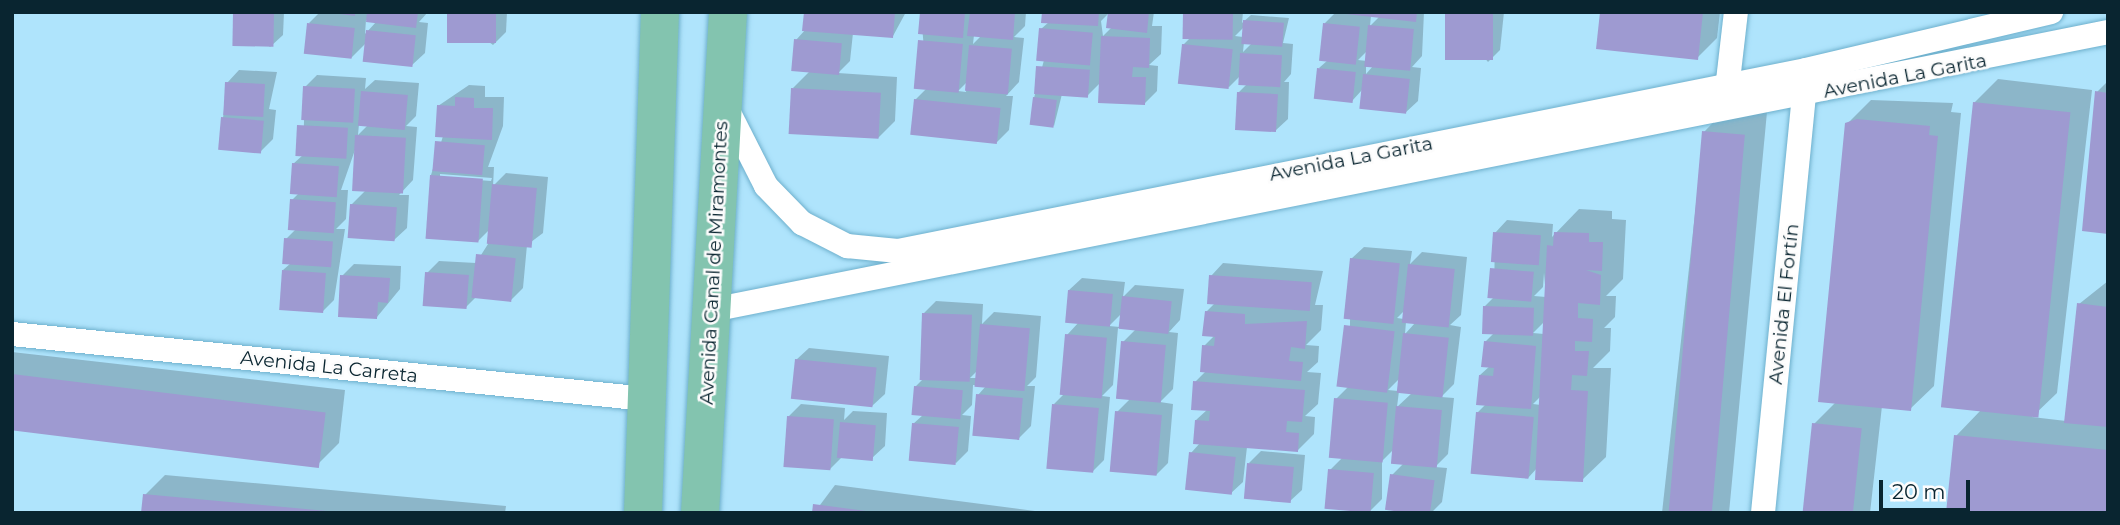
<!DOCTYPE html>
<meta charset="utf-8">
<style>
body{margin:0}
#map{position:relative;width:2120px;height:525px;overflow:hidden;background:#afe4fc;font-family:Montserrat,sans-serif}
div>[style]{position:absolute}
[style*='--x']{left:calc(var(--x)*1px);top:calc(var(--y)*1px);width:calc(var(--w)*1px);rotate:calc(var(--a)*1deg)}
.shadow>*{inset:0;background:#0003}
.building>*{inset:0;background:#9e9ad1;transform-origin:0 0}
.roads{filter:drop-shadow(0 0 2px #6eb0cd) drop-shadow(0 0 2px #6eb0cd)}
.street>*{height:24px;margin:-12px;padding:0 12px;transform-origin:12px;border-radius:12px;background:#fff}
.primary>*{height:38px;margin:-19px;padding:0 19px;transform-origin:19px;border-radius:19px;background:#83c4af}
span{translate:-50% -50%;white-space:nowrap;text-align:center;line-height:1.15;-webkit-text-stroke:5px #fcfcfc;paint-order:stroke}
.street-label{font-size:19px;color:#092530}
.frame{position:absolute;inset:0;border:14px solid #092530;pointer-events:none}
.scale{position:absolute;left:1879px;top:480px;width:91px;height:32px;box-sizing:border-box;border:4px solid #092530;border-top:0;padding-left:9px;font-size:21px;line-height:24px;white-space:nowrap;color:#092530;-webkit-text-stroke:5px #fcfcfc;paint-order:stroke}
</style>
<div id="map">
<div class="shadow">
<div style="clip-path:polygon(234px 12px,284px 12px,283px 35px,270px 47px)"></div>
<div style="clip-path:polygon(evenodd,320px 12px,428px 12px,419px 22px,428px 23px,425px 53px,412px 65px,366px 43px,351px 58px,309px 23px,320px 12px,366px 20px,377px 21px,365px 34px,366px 20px)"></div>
<div style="clip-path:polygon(449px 12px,507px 12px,506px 32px,493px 45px)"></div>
<div style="clip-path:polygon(805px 12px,906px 12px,893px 36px,853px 33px,850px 61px,838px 73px,897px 77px,895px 121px,878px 138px,793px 88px,810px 71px,796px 40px,806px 29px)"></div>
<div style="clip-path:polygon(evenodd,921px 12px,1026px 12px,1025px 26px,1014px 37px,1024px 38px,1019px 82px,1006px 96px,1013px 96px,1009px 130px,997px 142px,915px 100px,927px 88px,921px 12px,974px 35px,982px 35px,973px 44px,974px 35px,921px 12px,967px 82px,966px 92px,958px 91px,967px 82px)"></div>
<div style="clip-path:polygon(1044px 12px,1110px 12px,1101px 21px,1103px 36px,1112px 27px,1110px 12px,1154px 12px,1152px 26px,1162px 26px,1161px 54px,1149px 65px,1158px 66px,1157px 91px,1145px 103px,1100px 83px,1087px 96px,1062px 94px,1054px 126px,1034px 98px,1044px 60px,1041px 29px,1049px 22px)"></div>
<div style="clip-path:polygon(evenodd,1185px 12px,1243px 12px,1242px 23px,1251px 15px,1289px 18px,1283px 43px,1293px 44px,1291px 74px,1284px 82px,1289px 82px,1288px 119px,1275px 131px,1238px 93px,1247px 84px,1240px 76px,1229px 87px,1183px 45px,1190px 38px,1185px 12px,1244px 27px,1243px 37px,1235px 36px,1244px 27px,1185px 12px,1244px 42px,1252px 43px,1243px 52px,1244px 42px)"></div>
<div style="clip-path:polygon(evenodd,1326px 12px,1424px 12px,1422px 56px,1412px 67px,1421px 68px,1418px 101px,1405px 113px,1362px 90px,1352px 101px,1319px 68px,1328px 60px,1325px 23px,1335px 13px,1326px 12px,1371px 16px,1379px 17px,1370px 26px,1371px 16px,1326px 12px,1368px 50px,1367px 61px,1358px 60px,1368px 50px,1326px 12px,1366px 65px,1373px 66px,1366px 74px,1366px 65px)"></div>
<div style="clip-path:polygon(1447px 12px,1504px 12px,1500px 50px,1488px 62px)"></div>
<div style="clip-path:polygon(1602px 12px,1720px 12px,1717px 38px,1697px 58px)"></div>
<div style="clip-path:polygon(239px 70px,277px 72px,269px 109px,276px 110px,273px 139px,260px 152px,223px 118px,227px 83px)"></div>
<div style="clip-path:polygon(evenodd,317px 75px,366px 78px,365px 89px,375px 80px,419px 83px,416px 116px,406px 126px,417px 127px,413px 180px,399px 195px,409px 195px,407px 228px,394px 240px,351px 205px,366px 190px,356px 147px,341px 190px,348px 190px,346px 219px,336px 229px,345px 229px,334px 300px,322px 312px,283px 270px,291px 263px,286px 239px,296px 229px,292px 200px,299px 193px,293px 164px,303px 155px,305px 87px,317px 75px,359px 124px,368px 125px,358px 135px,359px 124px)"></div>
<div style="clip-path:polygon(1998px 79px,2092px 90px,2057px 393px,2032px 417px,2066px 421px,2079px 304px,2108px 281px,2108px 513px,1956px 436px,1981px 410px,1974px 103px)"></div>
<div style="clip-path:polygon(2108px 81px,2108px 232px,2097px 92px)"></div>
<div style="clip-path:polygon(evenodd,469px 85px,485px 86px,485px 97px,504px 97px,503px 126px,488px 167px,494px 167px,493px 186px,506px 173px,548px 177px,543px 233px,527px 245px,523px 288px,511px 300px,477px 296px,466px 307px,427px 273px,439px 261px,476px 263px,488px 244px,490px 229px,477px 242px,431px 175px,443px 136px,438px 106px,469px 85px,440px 174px,492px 178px,491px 181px,440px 177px,440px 174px)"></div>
<div style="clip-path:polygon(1871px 100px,1953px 103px,1951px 112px,1961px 113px,1934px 386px,1910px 409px,1882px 406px,1870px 513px,1804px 513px,1814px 424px,1836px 402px,1847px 124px)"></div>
<div style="clip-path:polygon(1727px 108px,1767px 112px,1729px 513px,1662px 513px,1704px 132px)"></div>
<div style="clip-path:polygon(evenodd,1579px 209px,1612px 211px,1612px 219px,1626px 220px,1623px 279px,1606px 296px,1616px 296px,1615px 317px,1604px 328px,1611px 328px,1610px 351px,1593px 368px,1611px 368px,1606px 457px,1582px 480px,1538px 467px,1528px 478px,1477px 413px,1486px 404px,1480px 375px,1490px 366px,1485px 342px,1494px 333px,1485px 306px,1494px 297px,1495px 233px,1507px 220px,1553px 224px,1552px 237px,1579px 209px,1544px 273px,1546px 297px,1534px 296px,1543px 287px,1544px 273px,1579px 209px,1545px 321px,1544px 334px,1533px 333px,1545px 321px,1579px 209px,1541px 396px,1541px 405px,1533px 404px,1541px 396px)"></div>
<div style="clip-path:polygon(evenodd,1364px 247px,1412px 251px,1410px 264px,1422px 252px,1467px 257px,1461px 315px,1450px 325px,1461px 327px,1454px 384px,1441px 397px,1454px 398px,1448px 454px,1435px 467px,1447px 468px,1442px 502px,1431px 513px,1387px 508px,1392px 475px,1404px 463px,1394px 449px,1382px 461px,1382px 499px,1370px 511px,1330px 470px,1342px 458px,1336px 399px,1349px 386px,1351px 259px,1364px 247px,1404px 311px,1404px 319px,1397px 318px,1404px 311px,1364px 247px,1406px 322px,1415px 323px,1405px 334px,1406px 322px,1364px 247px,1400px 378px,1398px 391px,1388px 390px,1400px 378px,1364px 247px,1399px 391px,1412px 393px,1397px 407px,1399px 391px)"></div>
<div style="clip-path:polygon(1223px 263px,1323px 271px,1315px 305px,1323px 305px,1321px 330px,1306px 345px,1319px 346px,1318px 362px,1307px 372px,1321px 373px,1318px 404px,1305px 416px,1315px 417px,1314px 434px,1297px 451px,1247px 447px,1243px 482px,1230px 494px,1191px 453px,1200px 443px,1196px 420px,1208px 409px,1195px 382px,1206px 371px,1204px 346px,1215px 335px,1206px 312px,1215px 303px,1211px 276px)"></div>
<div style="clip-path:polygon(354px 264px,401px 266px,400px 289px,377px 317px,342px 276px)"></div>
<div style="clip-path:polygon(evenodd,1082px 278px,1125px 282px,1123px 297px,1135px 285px,1184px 289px,1180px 320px,1169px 332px,1178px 333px,1173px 389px,1160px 402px,1173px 404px,1168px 463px,1156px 475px,1117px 412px,1130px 399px,1123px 342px,1136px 329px,1118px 328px,1113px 385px,1102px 396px,1110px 397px,1104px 460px,1092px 472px,1054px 404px,1064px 394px,1067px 335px,1079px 322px,1069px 290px,1082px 278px,1122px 313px,1120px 327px,1109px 326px,1122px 313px)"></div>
<div style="clip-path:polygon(evenodd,936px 301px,983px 304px,982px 324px,994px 312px,1041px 316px,1036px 377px,1027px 386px,1035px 386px,1031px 426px,1019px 438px,978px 395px,986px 386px,973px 385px,972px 405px,962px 415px,971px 416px,968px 451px,956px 463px,913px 424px,923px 415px,915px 387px,924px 378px,924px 313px,936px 301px,978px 370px,977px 378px,970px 378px,978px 370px)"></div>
<div style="clip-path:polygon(809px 348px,889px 356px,885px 394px,872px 406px,796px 360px)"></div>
<div style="clip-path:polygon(12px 352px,345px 390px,339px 443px,319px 463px,12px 428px)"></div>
<div style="clip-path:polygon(801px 404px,845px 408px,844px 420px,853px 411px,887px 413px,885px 446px,872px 458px,842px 457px,830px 469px,788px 417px)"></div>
<div style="clip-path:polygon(1261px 451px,1305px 455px,1302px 490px,1289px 502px,1249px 463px)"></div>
<div style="clip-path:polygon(165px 475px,506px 506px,505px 513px,143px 513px,145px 495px)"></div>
<div style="clip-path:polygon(835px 485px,1050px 513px,814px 513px)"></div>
</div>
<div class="building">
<div style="left:233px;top:12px;width:41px;height:34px;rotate:1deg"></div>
<div style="clip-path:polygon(325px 12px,355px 12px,355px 16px)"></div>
<div style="clip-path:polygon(367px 12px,418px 12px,416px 28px,366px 22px)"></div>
<div style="left:447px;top:12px;width:49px;height:31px"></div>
<div style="clip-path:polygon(804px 12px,895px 12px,893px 38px,802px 31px)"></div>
<div style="clip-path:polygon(920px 12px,965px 12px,963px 38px,918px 34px)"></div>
<div style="clip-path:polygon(970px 12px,1015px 12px,1013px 40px,967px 36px)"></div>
<div style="clip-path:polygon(1042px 12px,1099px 12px,1098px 26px,1041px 23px)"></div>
<div style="clip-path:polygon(1108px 12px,1149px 12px,1147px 33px,1106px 28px)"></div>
<div style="left:1183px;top:12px;width:50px;height:27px;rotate:1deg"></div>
<div style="clip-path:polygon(1328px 12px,1417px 12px,1416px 22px)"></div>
<div style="left:1445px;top:12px;width:48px;height:48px"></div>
<div style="clip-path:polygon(1600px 12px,1703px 12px,1698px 60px,1596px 49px)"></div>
<div style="left:1243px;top:20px;width:41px;height:24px;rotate:4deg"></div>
<div style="left:307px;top:23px;width:48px;height:31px;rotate:6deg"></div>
<div style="left:1323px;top:23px;width:37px;height:38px;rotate:6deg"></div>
<div style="left:1368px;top:25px;width:46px;height:42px;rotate:5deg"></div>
<div style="left:1039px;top:28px;width:54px;height:33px;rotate:5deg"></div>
<div style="left:366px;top:30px;width:50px;height:32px;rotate:6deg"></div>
<div style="clip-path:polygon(1101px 36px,1150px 38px,1149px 68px,1133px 67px,1132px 77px,1146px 77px,1145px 105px,1098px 103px)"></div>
<div style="left:794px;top:39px;width:48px;height:32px;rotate:5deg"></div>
<div style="left:918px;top:40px;width:45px;height:49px;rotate:5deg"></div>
<div style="left:1182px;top:44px;width:51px;height:40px;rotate:6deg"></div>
<div style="left:969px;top:45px;width:43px;height:46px;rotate:5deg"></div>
<div style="left:1240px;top:53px;width:42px;height:32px;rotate:3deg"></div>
<div style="left:1036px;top:66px;width:54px;height:28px;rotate:4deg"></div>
<div style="left:1317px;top:68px;width:39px;height:31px;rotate:6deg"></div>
<div style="left:1363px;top:74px;width:47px;height:35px;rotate:6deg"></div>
<div style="left:225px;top:82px;width:40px;height:33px;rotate:3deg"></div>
<div style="left:303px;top:86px;width:52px;height:34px;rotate:3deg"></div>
<div style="left:791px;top:88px;width:90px;height:46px;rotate:3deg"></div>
<div style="left:361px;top:91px;width:47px;height:35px;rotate:5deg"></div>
<div style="clip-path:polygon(2095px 91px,2108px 93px,2108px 234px,2082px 231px)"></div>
<div style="left:1237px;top:92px;width:41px;height:38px;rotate:3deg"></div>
<div style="clip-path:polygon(455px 97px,474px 98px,474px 108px,493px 108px,492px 140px,435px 137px,437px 105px,455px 106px)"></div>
<div style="left:1033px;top:97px;width:24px;height:28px;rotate:7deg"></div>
<div style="left:914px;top:99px;width:87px;height:36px;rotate:6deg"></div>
<div style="left:1973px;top:102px;width:98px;height:307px;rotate:6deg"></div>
<div style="left:221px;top:117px;width:43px;height:33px;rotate:5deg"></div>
<div style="clip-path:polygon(1857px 119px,1930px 126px,1929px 135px,1938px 136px,1911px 411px,1818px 402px,1845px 123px)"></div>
<div style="left:297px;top:125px;width:51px;height:31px;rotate:3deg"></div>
<div style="left:1702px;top:131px;width:43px;height:384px;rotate:5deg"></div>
<div style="left:355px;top:135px;width:51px;height:56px;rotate:3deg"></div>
<div style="left:435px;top:141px;width:50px;height:30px;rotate:5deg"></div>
<div style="left:292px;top:163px;width:47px;height:31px;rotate:4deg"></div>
<div style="left:430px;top:175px;width:53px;height:64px;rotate:4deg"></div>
<div style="left:492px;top:184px;width:45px;height:60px;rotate:5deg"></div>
<div style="left:290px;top:199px;width:46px;height:31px;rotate:4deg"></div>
<div style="left:350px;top:204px;width:47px;height:34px;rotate:4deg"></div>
<div style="left:1493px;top:232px;width:48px;height:30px;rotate:4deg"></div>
<div style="clip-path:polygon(1554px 232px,1589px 233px,1589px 242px,1603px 242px,1602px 271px,1586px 270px,1601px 275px,1600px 305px,1578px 303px,1578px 318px,1593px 319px,1592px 342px,1575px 341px,1575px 351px,1589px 351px,1587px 376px,1572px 375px,1571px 390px,1588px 391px,1583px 482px,1535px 480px,1547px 245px,1553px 246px)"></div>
<div style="left:284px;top:238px;width:49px;height:26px;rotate:4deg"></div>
<div style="left:476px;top:254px;width:40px;height:44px;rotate:6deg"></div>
<div style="left:1350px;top:258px;width:50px;height:61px;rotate:6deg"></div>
<div style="left:1408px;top:264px;width:47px;height:59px;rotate:6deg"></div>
<div style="left:1490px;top:268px;width:44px;height:30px;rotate:5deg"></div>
<div style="left:282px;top:270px;width:44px;height:40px;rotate:4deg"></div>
<div style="left:425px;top:272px;width:44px;height:34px;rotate:4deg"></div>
<div style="clip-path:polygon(340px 275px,390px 278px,388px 303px,378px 302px,377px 319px,338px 317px)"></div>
<div style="left:1209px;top:275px;width:103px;height:29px;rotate:4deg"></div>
<div style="left:1068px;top:290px;width:45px;height:33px;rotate:5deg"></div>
<div style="left:1122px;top:296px;width:50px;height:33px;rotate:6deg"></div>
<div style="clip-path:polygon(2077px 303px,2108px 307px,2108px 427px,2064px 423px)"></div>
<div style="left:1483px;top:306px;width:51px;height:28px;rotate:2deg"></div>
<div style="clip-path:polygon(1205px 311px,1245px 314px,1245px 324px,1307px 321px,1305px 349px,1291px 347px,1289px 361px,1303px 362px,1301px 381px,1200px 372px,1202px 345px,1214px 346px,1215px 337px,1202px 336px)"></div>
<div style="left:922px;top:313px;width:50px;height:67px;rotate:2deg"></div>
<div style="left:980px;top:324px;width:50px;height:63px;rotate:5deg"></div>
<div style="left:1344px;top:325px;width:51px;height:62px;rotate:7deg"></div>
<div style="left:1403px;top:333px;width:46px;height:60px;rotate:6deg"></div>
<div style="left:1065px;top:334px;width:42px;height:61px;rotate:5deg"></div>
<div style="left:1121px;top:341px;width:45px;height:58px;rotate:5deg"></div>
<div style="clip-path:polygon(1484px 341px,1536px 346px,1531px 409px,1476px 405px,1479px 375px,1493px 376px,1494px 368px,1481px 367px)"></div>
<div style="left:795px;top:359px;width:82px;height:40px;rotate:6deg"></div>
<div style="left:12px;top:374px;width:316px;height:56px;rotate:7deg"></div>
<div style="clip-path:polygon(1193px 381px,1305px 390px,1302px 422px,1287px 421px,1286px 432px,1299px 433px,1298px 452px,1193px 444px,1195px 420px,1209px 421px,1210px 411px,1191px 410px)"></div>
<div style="left:914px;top:386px;width:49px;height:29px;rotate:5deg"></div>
<div style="left:976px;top:394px;width:47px;height:42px;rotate:5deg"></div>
<div style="left:1334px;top:398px;width:54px;height:60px;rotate:5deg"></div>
<div style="left:1052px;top:404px;width:47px;height:65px;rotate:5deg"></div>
<div style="left:1396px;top:406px;width:46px;height:58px;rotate:5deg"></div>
<div style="left:1115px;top:411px;width:47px;height:61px;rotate:5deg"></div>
<div style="left:1476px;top:412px;width:58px;height:62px;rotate:5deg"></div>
<div style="left:787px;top:416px;width:47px;height:51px;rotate:4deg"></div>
<div style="left:840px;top:422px;width:36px;height:36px;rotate:5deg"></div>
<div style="left:912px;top:423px;width:47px;height:38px;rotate:5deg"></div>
<div style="left:1812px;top:423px;width:50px;height:90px;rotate:6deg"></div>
<div style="clip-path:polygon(1954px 435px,2108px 450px,2108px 513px,1946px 513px)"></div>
<div style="left:1189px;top:452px;width:47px;height:38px;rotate:6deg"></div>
<div style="left:1247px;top:463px;width:47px;height:36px;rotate:5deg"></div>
<div style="left:1328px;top:469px;width:46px;height:40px;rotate:5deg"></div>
<div style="left:1390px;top:474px;width:45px;height:36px;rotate:8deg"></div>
<div style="clip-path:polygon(143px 494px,327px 511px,327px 513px,141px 513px)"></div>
<div style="clip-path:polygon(813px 504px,866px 511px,866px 513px,812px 513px)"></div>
</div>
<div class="roads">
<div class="street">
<div style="--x:1726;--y:98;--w:87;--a:-83.4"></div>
<div style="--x:728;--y:111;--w:84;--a:63.1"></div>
<div style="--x:766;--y:186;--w:52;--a:45.8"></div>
<div style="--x:802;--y:223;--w:51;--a:27.1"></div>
<div style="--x:847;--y:246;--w:51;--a:5.6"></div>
<div style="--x:898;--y:251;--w:926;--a:-11.27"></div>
<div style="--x:1806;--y:70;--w:252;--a:-13.3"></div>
<div style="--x:712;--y:310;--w:1423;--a:-11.26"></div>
<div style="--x:12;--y:334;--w:637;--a:5.85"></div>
<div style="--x:1763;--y:513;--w:434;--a:-84.4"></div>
</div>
<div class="primary">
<div style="--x:643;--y:513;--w:501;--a:-88.06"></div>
<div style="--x:700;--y:513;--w:502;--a:-86.8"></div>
</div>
</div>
<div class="street-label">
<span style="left:1905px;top:76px;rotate:-11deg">Avenida La Garita</span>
<span style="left:1351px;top:159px;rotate:-11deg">Avenida La Garita</span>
<span style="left:714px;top:263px;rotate:-87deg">Avenida Canal de Miramontes</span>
<span style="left:1784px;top:304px;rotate:-84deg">Avenida El Fortín</span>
<span style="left:329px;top:367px;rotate:6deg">Avenida La Carreta</span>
</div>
<div class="frame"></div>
<div class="scale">20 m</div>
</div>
